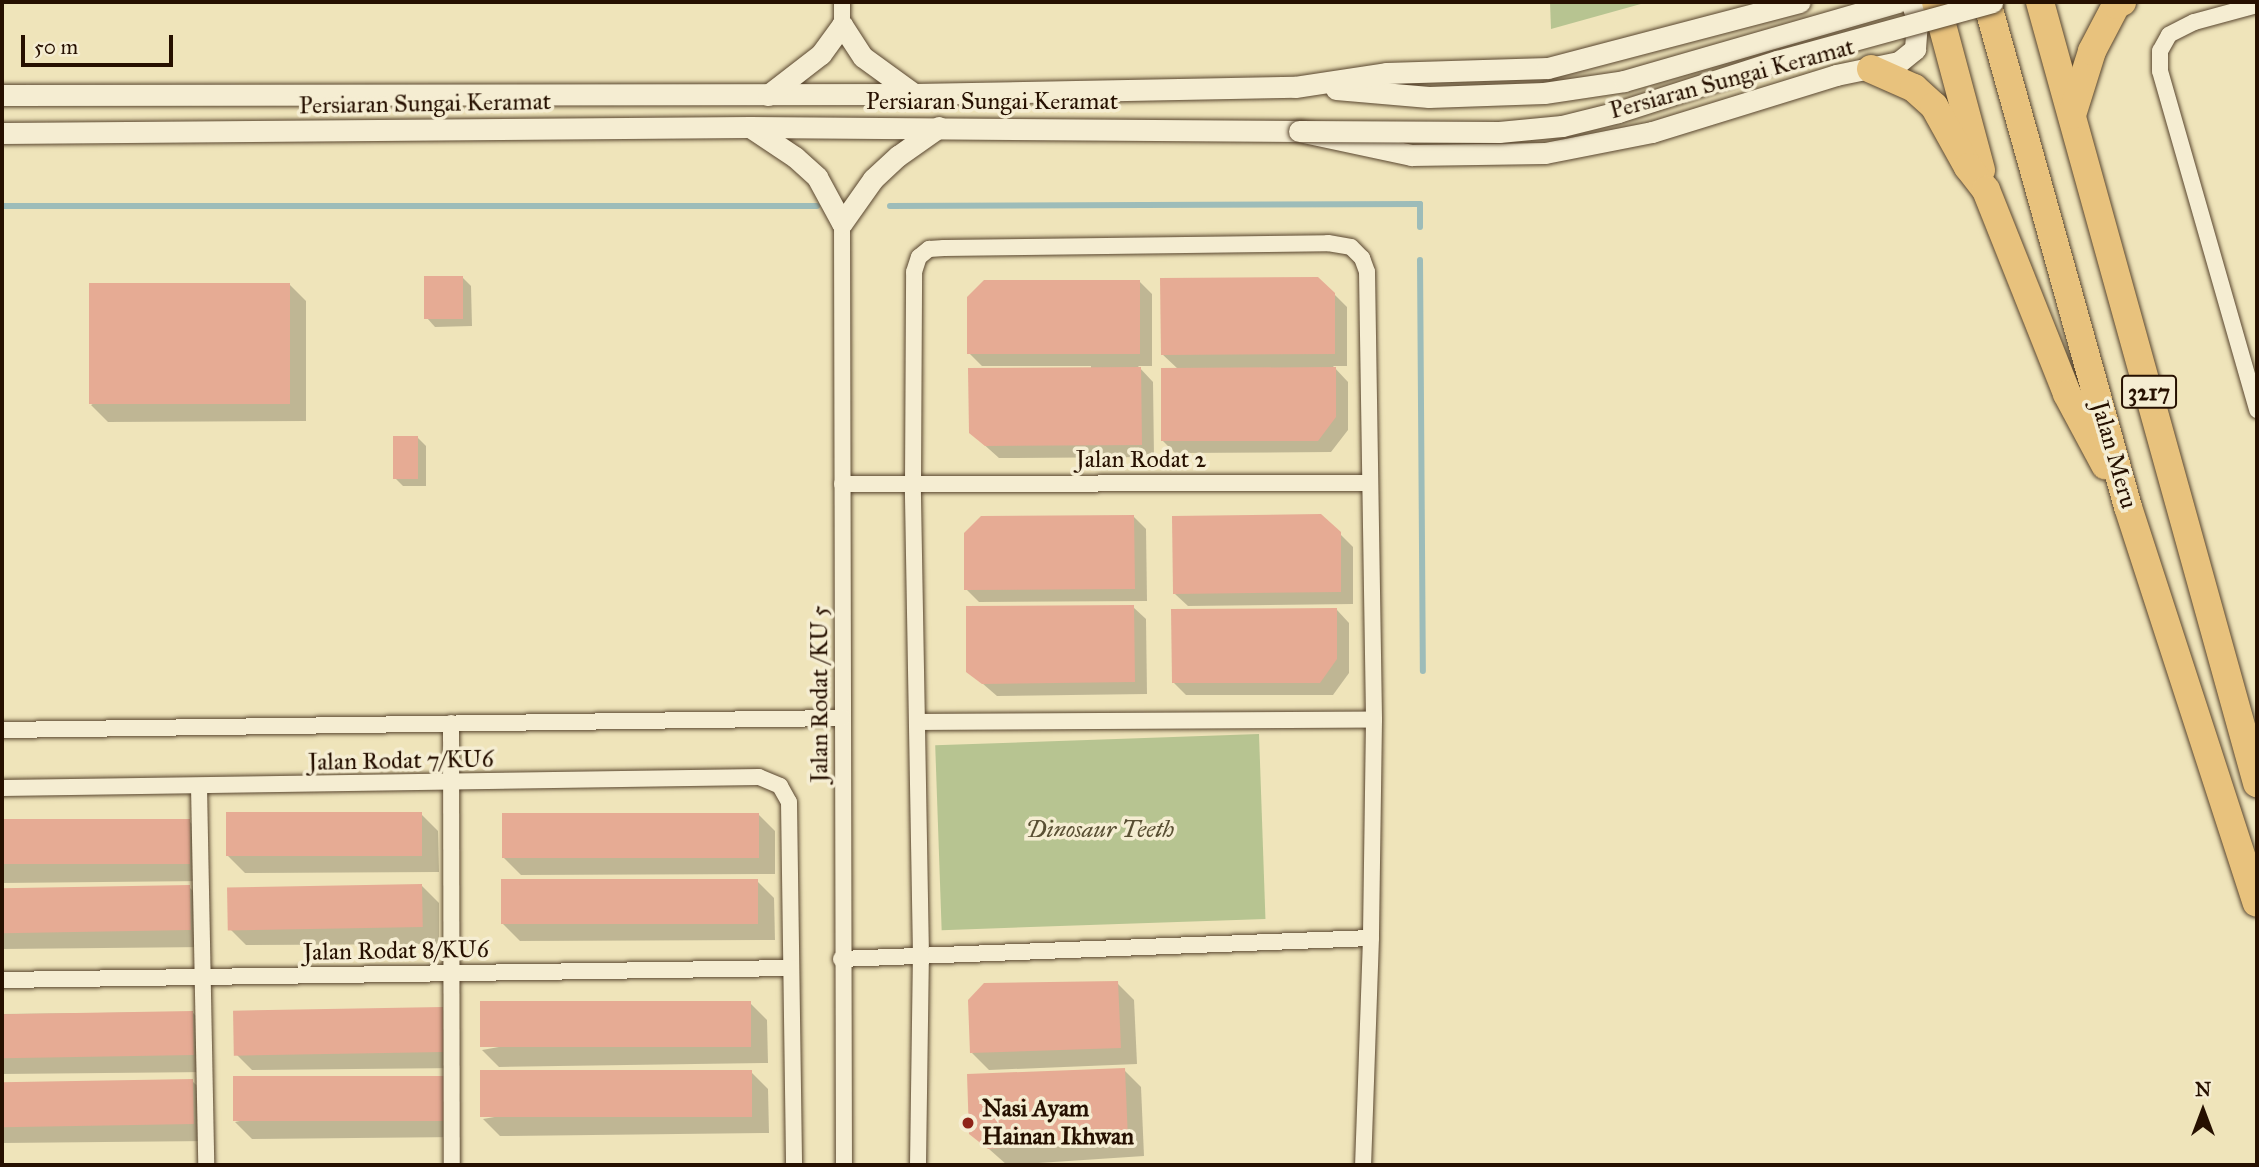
<!DOCTYPE html>
<style>
body{margin:0}
#map{position:relative;width:2259px;height:1167px;overflow:hidden;background:#efe4ba;font-family:"IM FELL Great Primer",serif}
div>[style]{position:absolute}
[style*='--x']{left:calc(var(--x)*1px);top:calc(var(--y)*1px);width:calc(var(--w)*1px);rotate:calc(var(--a)*1deg)}
.green>*{inset:0;background:#b7c491;transform-origin:0 0}
.shadow>*{inset:0;background:#0003}
.stream>*{height:6px;margin:-3px;padding:0 3px;transform-origin:3px;border-radius:3px;background:#9dbcb9}
.building>*{inset:0;background:#e6ab94;transform-origin:0 0}
.roads{filter:drop-shadow(0 0 2px #58452e) drop-shadow(0 0 2px #58452e)}
.minor>*{height:16px;margin:-8px;padding:0 8px;transform-origin:8px;border-radius:8px;background:#f5edd2}
.tertiary>*{height:21px;margin:-10.5px;padding:0 10.5px;transform-origin:10.5px;border-radius:10.5px;background:#f5edd2}
.trunk>*{height:28px;margin:-14px;padding:0 14px;transform-origin:14px;border-radius:14px;background:#e8c27d}
.bridges{filter:drop-shadow(0 0 2px #58452e) drop-shadow(0 0 2px #58452e)}
.tertiary-bridge>*{height:21px;margin:-10.5px;padding:0 10.5px;transform-origin:10.5px;border-radius:10.5px;background:#f5edd2}
.dots>*{width:19px;height:19px;translate:-50% -50%;box-sizing:border-box;border:4px solid #f5edd2;border-radius:50%}
span{translate:-50% -50%;white-space:nowrap;text-align:center;line-height:1.15;-webkit-text-stroke:7px #f5edd2;paint-order:stroke}
.shield-label span{padding:2px 5px;background:#f5edd2;border:2px solid;border-radius:5px;-webkit-text-stroke-width:0}
.shield-label{font-size:23px;color:#261000;font-weight:700}
.street-label{font-size:24px;color:#261000}
.park-label{font-size:24px;color:#594f33;font-style:italic}
.poi-label{font-size:24px;color:#261000;font-weight:700}
.left{translate:0 -50%;text-align:left}
.frame{position:absolute;inset:0;border:4px solid #261000;pointer-events:none}
.north{position:absolute;left:2168px;top:1076px;width:70px;height:70px;-webkit-text-stroke:5px #f5edd2;paint-order:stroke;rotate:0deg;font-size:19px;font-weight:700;line-height:28px;text-align:center;color:#261000}
.north::after{content:'';display:block;margin:auto;width:24px;height:32px;background:#261000;clip-path:polygon(50% 0,100% 100%,50% 72%,0 100%)}
.scale{position:absolute;left:21px;top:35px;width:152px;height:32px;box-sizing:border-box;border:4px solid #261000;border-top:0;padding-left:9px;font-size:21px;line-height:24px;white-space:nowrap;color:#261000;-webkit-text-stroke:5px #f5edd2;paint-order:stroke}
</style>
<div id="map">
<div class="green">
<div style="clip-path:polygon(1550px 2px,1648px 2px,1551px 29px)"></div>
<div style="left:1259px;top:734px;width:185px;height:324px;rotate:88deg"></div>
</div>
<div class="shadow">
<div style="clip-path:polygon(462px 277px,471px 286px,472px 326px,435px 327px,427px 318px)"></div>
<div style="clip-path:polygon(1139px 281px,1152px 294px,1152px 366px,1138px 366px,1153px 382px,1154px 457px,999px 458px,971px 433px,1091px 369px,1091px 366px,982px 366px,969px 353px)"></div>
<div style="clip-path:polygon(289px 284px,306px 301px,306px 421px,108px 422px,91px 405px)"></div>
<div style="clip-path:polygon(1334px 294px,1347px 307px,1347px 366px,1333px 366px,1348px 382px,1348px 430px,1331px 452px,1175px 453px,1162px 440px,1178px 369px,1162px 354px)"></div>
<div style="clip-path:polygon(418px 438px,426px 446px,426px 486px,403px 486px,395px 478px)"></div>
<div style="clip-path:polygon(1134px 517px,1146px 529px,1147px 601px,979px 602px,966px 589px)"></div>
<div style="clip-path:polygon(1339px 533px,1353px 547px,1353px 604px,1188px 606px,1175px 594px)"></div>
<div style="clip-path:polygon(1133px 607px,1146px 619px,1147px 694px,997px 696px,968px 671px)"></div>
<div style="clip-path:polygon(1337px 610px,1349px 623px,1349px 673px,1333px 695px,1186px 695px,1174px 683px)"></div>
<div style="clip-path:polygon(421px 814px,438px 831px,439px 872px,245px 873px,228px 856px)"></div>
<div style="clip-path:polygon(758px 814px,775px 831px,775px 874px,521px 875px,504px 858px)"></div>
<div style="clip-path:polygon(189px 821px,206px 838px,206px 881px,2px 883px,2px 823px)"></div>
<div style="clip-path:polygon(757px 881px,774px 898px,775px 940px,520px 941px,503px 924px)"></div>
<div style="clip-path:polygon(422px 886px,439px 903px,439px 944px,246px 945px,229px 928px)"></div>
<div style="clip-path:polygon(189px 887px,206px 904px,207px 947px,2px 949px,2px 889px)"></div>
<div style="clip-path:polygon(1117px 983px,1134px 1000px,1137px 1064px,989px 1070px,972px 1053px)"></div>
<div style="clip-path:polygon(750px 1003px,767px 1020px,768px 1063px,499px 1067px,482px 1050px)"></div>
<div style="clip-path:polygon(442px 1009px,459px 1026px,460px 1068px,252px 1070px,235px 1053px)"></div>
<div style="clip-path:polygon(192px 1012px,210px 1029px,210px 1072px,2px 1074px,2px 1014px)"></div>
<div style="clip-path:polygon(1124px 1070px,1141px 1087px,1144px 1156px,1007px 1165px,971px 1133px)"></div>
<div style="clip-path:polygon(751px 1072px,768px 1089px,769px 1133px,500px 1136px,483px 1119px)"></div>
<div style="clip-path:polygon(443px 1077px,460px 1094px,460px 1137px,252px 1139px,235px 1122px)"></div>
<div style="clip-path:polygon(192px 1081px,210px 1098px,210px 1141px,2px 1143px,2px 1083px)"></div>
</div>
<div class="stream">
<div style="--x:2;--y:206;--w:815;--a:0"></div>
<div style="--x:890;--y:206;--w:530;--a:-0.22"></div>
<div style="--x:1420;--y:204;--w:23;--a:90"></div>
<div style="--x:1420;--y:260;--w:411;--a:89.6"></div>
</div>
<div class="building">
<div style="left:424px;top:276px;width:39px;height:43px"></div>
<div style="clip-path:polygon(1318px 277px,1335px 293px,1335px 354px,1161px 355px,1160px 278px)"></div>
<div style="clip-path:polygon(984px 280px,1140px 280px,1140px 354px,967px 354px,967px 297px)"></div>
<div style="left:290px;top:283px;width:121px;height:201px;rotate:90deg"></div>
<div style="clip-path:polygon(1141px 367px,1142px 445px,985px 446px,969px 433px,968px 368px)"></div>
<div style="clip-path:polygon(1336px 367px,1336px 417px,1318px 441px,1161px 441px,1161px 368px)"></div>
<div style="left:393px;top:436px;width:25px;height:43px"></div>
<div style="clip-path:polygon(1321px 514px,1341px 532px,1341px 592px,1173px 594px,1172px 516px)"></div>
<div style="clip-path:polygon(1134px 515px,1135px 589px,964px 590px,964px 533px,981px 516px)"></div>
<div style="clip-path:polygon(1134px 605px,1135px 682px,982px 684px,966px 672px,966px 606px)"></div>
<div style="clip-path:polygon(1337px 608px,1337px 659px,1320px 683px,1172px 683px,1171px 609px)"></div>
<div style="left:422px;top:812px;width:44px;height:196px;rotate:90deg"></div>
<div style="left:759px;top:813px;width:45px;height:257px;rotate:90deg"></div>
<div style="left:190px;top:819px;width:45px;height:188px;rotate:90deg"></div>
<div style="left:758px;top:879px;width:45px;height:257px;rotate:90deg"></div>
<div style="left:422px;top:884px;width:43px;height:195px;rotate:89deg"></div>
<div style="left:190px;top:885px;width:45px;height:188px;rotate:89deg"></div>
<div style="clip-path:polygon(1118px 981px,1121px 1048px,970px 1053px,968px 1000px,984px 983px)"></div>
<div style="left:751px;top:1001px;width:46px;height:271px;rotate:90deg"></div>
<div style="left:443px;top:1007px;width:45px;height:210px;rotate:89deg"></div>
<div style="left:193px;top:1011px;width:44px;height:191px;rotate:89deg"></div>
<div style="clip-path:polygon(1125px 1068px,1128px 1140px,988px 1149px,969px 1134px,967px 1074px)"></div>
<div style="left:752px;top:1070px;width:47px;height:272px;rotate:90deg"></div>
<div style="left:444px;top:1076px;width:45px;height:211px;rotate:90deg"></div>
<div style="left:193px;top:1079px;width:45px;height:191px;rotate:89deg"></div>
</div>
<div class="roads">
<div class="minor">
<div style="--x:2257;--y:5;--w:65;--a:164.9"></div>
<div style="--x:2194;--y:22;--w:28;--a:153"></div>
<div style="--x:2169;--y:35;--w:18;--a:119"></div>
<div style="--x:2160;--y:51;--w:20;--a:90"></div>
<div style="--x:2160;--y:71;--w:353;--a:74"></div>
<div style="--x:842;--y:25;--w:23;--a:-90"></div>
<div style="--x:842;--y:223;--w:942;--a:89.88"></div>
<div style="--x:842;--y:484;--w:528;--a:-0.11"></div>
<div style="--x:918;--y:722;--w:456;--a:-0.3"></div>
<div style="--x:451;--y:723;--w:442;--a:89.9"></div>
<div style="--x:2;--y:730;--w:841;--a:-0.82"></div>
<div style="--x:199;--y:786;--w:379;--a:88.9"></div>
<div style="--x:2;--y:788;--w:757;--a:-0.83"></div>
<div style="--x:759;--y:777;--w:23;--a:23"></div>
<div style="--x:780;--y:786;--w:18;--a:61"></div>
<div style="--x:789;--y:802;--w:363;--a:89.2"></div>
<div style="--x:841;--y:959;--w:530;--a:-2.27"></div>
<div style="--x:2;--y:980;--w:789;--a:-0.87"></div>
<div style="--x:918;--y:1165;--w:209;--a:-89.2"></div>
<div style="--x:921;--y:956;--w:473;--a:-91"></div>
<div style="--x:913;--y:483;--w:211;--a:-89.7"></div>
<div style="--x:914;--y:272;--w:16;--a:-72"></div>
<div style="--x:919;--y:257;--w:13;--a:-39"></div>
<div style="--x:929;--y:249;--w:15;--a:-4"></div>
<div style="--x:944;--y:248;--w:384;--a:-0.7"></div>
<div style="--x:1328;--y:243;--w:23;--a:10"></div>
<div style="--x:1351;--y:247;--w:16;--a:45"></div>
<div style="--x:1362;--y:258;--w:15;--a:70"></div>
<div style="--x:1367;--y:272;--w:448;--a:89.1"></div>
<div style="--x:1374;--y:720;--w:218;--a:90.8"></div>
<div style="--x:1371;--y:938;--w:227;--a:92"></div>
</div>
<div class="tertiary">
<div style="--x:1336;--y:89;--w:93;--a:4.9"></div>
<div style="--x:1429;--y:97;--w:115;--a:-2"></div>
<div style="--x:1544;--y:93;--w:81;--a:-8.5"></div>
<div style="--x:1624;--y:81;--w:285;--a:-16.1"></div>
<div style="--x:2;--y:95;--w:913;--a:-0.06"></div>
<div style="--x:915;--y:94;--w:380;--a:-1.1"></div>
<div style="--x:1295;--y:87;--w:92;--a:-8.7"></div>
<div style="--x:1386;--y:73;--w:162;--a:-1.8"></div>
<div style="--x:1548;--y:68;--w:260;--a:-14.7"></div>
<div style="--x:768;--y:95;--w:67;--a:-37.7"></div>
<div style="--x:821;--y:54;--w:36;--a:-54"></div>
<div style="--x:842;--y:25;--w:38;--a:57"></div>
<div style="--x:863;--y:57;--w:63;--a:36"></div>
<div style="--x:750;--y:127;--w:54;--a:33.7"></div>
<div style="--x:795;--y:157;--w:30;--a:42"></div>
<div style="--x:817;--y:177;--w:52;--a:61.5"></div>
<div style="--x:842;--y:223;--w:54;--a:-54.8"></div>
<div style="--x:873;--y:179;--w:34;--a:-43"></div>
<div style="--x:898;--y:156;--w:50;--a:-35.3"></div>
<div style="--x:2;--y:133;--w:748;--a:-0.46"></div>
<div style="--x:750;--y:127;--w:549;--a:0.42"></div>
<div style="--x:1299;--y:131;--w:115;--a:12.1"></div>
<div style="--x:1411;--y:155;--w:134;--a:-0.9"></div>
<div style="--x:1545;--y:153;--w:109;--a:-11.1"></div>
<div style="--x:1652;--y:132;--w:193;--a:-17.2"></div>
<div style="--x:1836;--y:75;--w:64;--a:-11.7"></div>
<div style="--x:1899;--y:62;--w:21;--a:-39"></div>
<div style="--x:1915;--y:49;--w:30;--a:-86"></div>
<div style="--x:1917;--y:19;--w:18;--a:-109"></div>
</div>
<div class="trunk">
<div style="--x:1936;--y:2;--w:174;--a:75"></div>
<div style="--x:1987;--y:2;--w:524;--a:74.4"></div>
<div style="--x:2128;--y:507;--w:416;--a:72"></div>
<div style="--x:2040;--y:2;--w:811;--a:74.47"></div>
<div style="--x:1871;--y:69;--w:47;--a:23.8"></div>
<div style="--x:1914;--y:88;--w:27;--a:42"></div>
<div style="--x:1934;--y:106;--w:70;--a:60.9"></div>
<div style="--x:1968;--y:167;--w:29;--a:52"></div>
<div style="--x:1986;--y:190;--w:219;--a:68.3"></div>
<div style="--x:2067;--y:394;--w:81;--a:61.8"></div>
<div style="--x:2072;--y:115;--w:67;--a:-72.6"></div>
<div style="--x:2092;--y:51;--w:52;--a:-62.4"></div>
<div style="--x:2116;--y:5;--w:7;--a:-27"></div>
</div>
</div>
<div class="bridges">
<div class="tertiary-bridge">
<div style="--x:1299;--y:131;--w:200;--a:0.3"></div>
<div style="--x:1499;--y:132;--w:63;--a:-5.4"></div>
<div style="--x:1562;--y:126;--w:58;--a:-14"></div>
<div style="--x:1618;--y:112;--w:167;--a:-17.8"></div>
<div style="--x:1777;--y:61;--w:223;--a:-15.3"></div>
</div>
</div>
<div class="dots">
<div style="left:968px;top:1123px;background:#8f2418"></div>
</div>
<div class="shield-label">
<span style="left:2149px;top:392px">3217</span>
</div>
<div class="street-label">
<span style="left:1732px;top:79px;rotate:-15deg">Persiaran Sungai Keramat</span>
<span style="left:992px;top:102px">Persiaran Sungai Keramat</span>
<span style="left:425px;top:104px;rotate:-1deg">Persiaran Sungai Keramat</span>
<span style="left:2114px;top:455px;rotate:74deg">Jalan Meru</span>
<span style="left:1141px;top:460px">Jalan Rodat 2</span>
<span style="left:820px;top:694px;rotate:-90deg">Jalan Rodat /KU 5</span>
<span style="left:401px;top:761px;rotate:-1deg">Jalan Rodat 7/KU6</span>
<span style="left:396px;top:951px;rotate:-1deg">Jalan Rodat 8/KU6</span>
</div>
<div class="park-label">
<span style="left:1100px;top:830px">Dinosaur Teeth</span>
</div>
<div class="poi-label">
<span class="left" style="left:982px;top:1123px">Nasi Ayam<br>Hainan Ikhwan</span>
</div>
<div class="frame"></div>
<div class="north">N</div>
<div class="scale">50 m</div>
</div>
